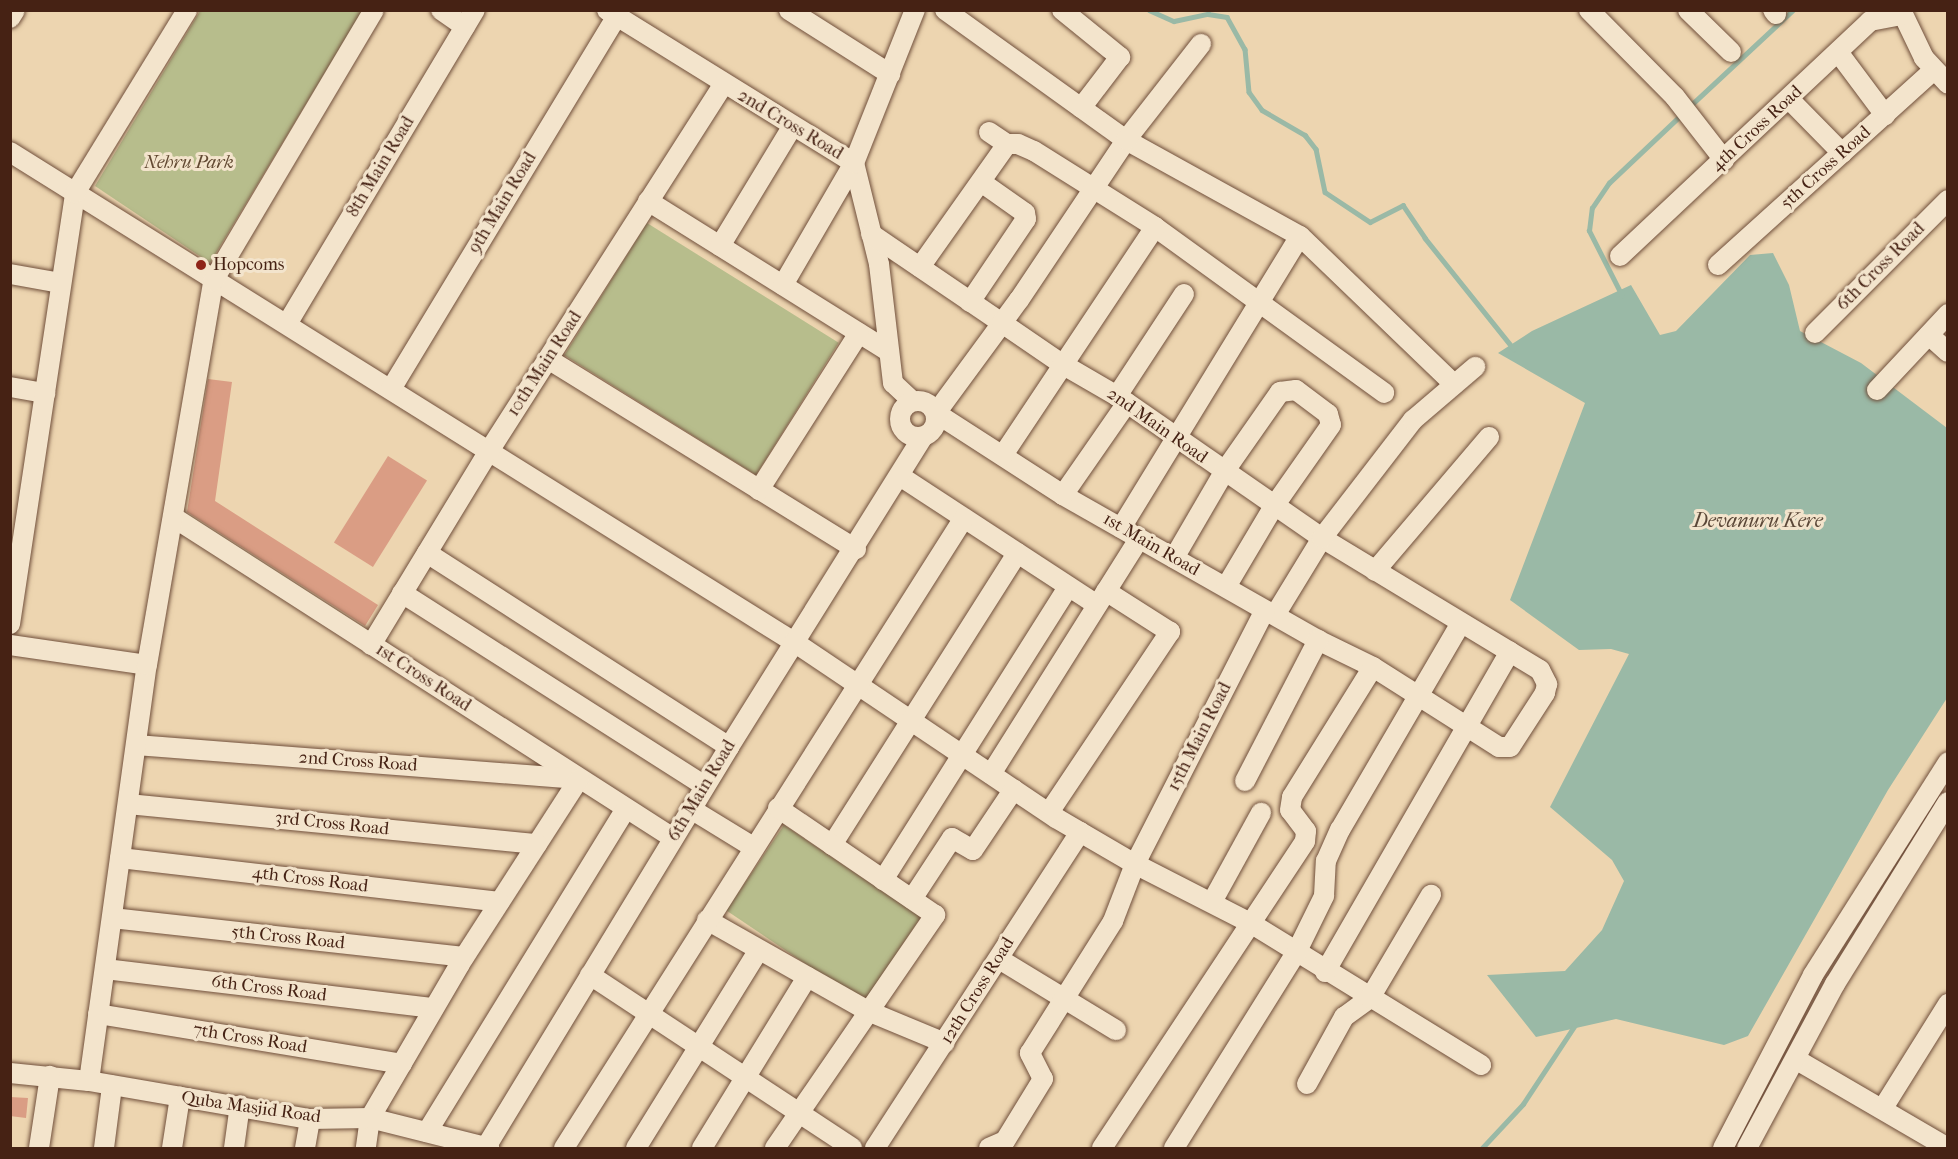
<!DOCTYPE html>
<style>
body{margin:0}
#map{position:relative;width:1958px;height:1159px;overflow:hidden;background:#edd5b0;font-family:"IM FELL French Canon",serif}
div>[style]{position:absolute}
[style*='--x']{left:calc(var(--x)*1px);top:calc(var(--y)*1px);width:calc(var(--w)*1px);rotate:calc(var(--a)*1deg)}
.green>*{inset:0;background:#b7bd8c;transform-origin:0 0}
.water>*{inset:0;background:#9ab9a6}
.stream>*{height:4.5px;margin:-2.25px;padding:0 2.25px;transform-origin:2.25px;border-radius:2.25px;background:#9ab9a6}
.building>*{inset:0;background:#da9d84;transform-origin:0 0}
.roads{filter:drop-shadow(0 0 2px #704f3b) drop-shadow(0 0 2px #704f3b)}
.minor>*{height:20px;margin:-10px;padding:0 10px;transform-origin:10px;border-radius:10px;background:#f3e4cc}
.minor>.ring{margin:-10px;padding:0;box-sizing:content-box;background:none;border:20px solid #f3e4cc;border-radius:50%}
.dots>*{width:16px;height:16px;translate:-50% -50%;box-sizing:border-box;border:3px solid #f3e4cc;border-radius:50%}
span{translate:-50% -50%;white-space:nowrap;text-align:center;line-height:1.15;-webkit-text-stroke:6px #f3e4cc;paint-order:stroke}
.street-label{font-size:18px;color:#462214}
.park-label{font-size:18px;color:#624932;font-style:italic}
.poi-label{font-size:18px;color:#462214}
.left{translate:0 -50%;text-align:left}
.water-label{font-size:20px;color:#5b4838;font-style:italic}
.frame{position:absolute;inset:0;border:12px solid #462214;pointer-events:none}
</style>
<div id="map">
<div class="green">
<div style="clip-path:polygon(200px 11px,362px 11px,210px 263px,95px 186px)"></div>
<div style="left:647px;top:223px;width:226px;height:156px;rotate:32deg"></div>
<div style="left:784px;top:825px;width:165px;height:103px;rotate:34deg"></div>
</div>
<div class="water">
<div style="clip-path:polygon(1773px 253px,1789px 285px,1800px 331px,1861px 363px,1947px 428px,1947px 698px,1888px 790px,1748px 1036px,1724px 1045px,1616px 1019px,1536px 1037px,1487px 975px,1565px 971px,1602px 930px,1624px 881px,1612px 860px,1550px 807px,1629px 654px,1611px 649px,1579px 650px,1510px 600px,1585px 403px,1498px 353px,1532px 331px,1631px 285px,1660px 335px,1676px 331px,1750px 255px)"></div>
</div>
<div class="stream">
<div style="--x:1149;--y:10;--w:27;--a:24"></div>
<div style="--x:1174;--y:21;--w:35;--a:-12"></div>
<div style="--x:1208;--y:14;--w:19;--a:9"></div>
<div style="--x:1227;--y:17;--w:37;--a:61"></div>
<div style="--x:1245;--y:49;--w:43;--a:84.7"></div>
<div style="--x:1249;--y:92;--w:22;--a:54"></div>
<div style="--x:1262;--y:110;--w:50;--a:30.2"></div>
<div style="--x:1305;--y:135;--w:18;--a:52"></div>
<div style="--x:1316;--y:149;--w:44;--a:78.2"></div>
<div style="--x:1325;--y:192;--w:54;--a:33.7"></div>
<div style="--x:1370;--y:222;--w:37;--a:-27"></div>
<div style="--x:1403;--y:205;--w:40;--a:56"></div>
<div style="--x:1425;--y:238;--w:142;--a:51.3"></div>
<div style="--x:1689;--y:107;--w:142;--a:-43"></div>
<div style="--x:1622;--y:296;--w:73;--a:-116.9"></div>
<div style="--x:1589;--y:231;--w:23;--a:-83"></div>
<div style="--x:1592;--y:208;--w:30;--a:-56"></div>
<div style="--x:1609;--y:183;--w:99;--a:-43.4"></div>
<div style="--x:1482;--y:1148;--w:60;--a:-47"></div>
<div style="--x:1523;--y:1104;--w:95;--a:-56.6"></div>
</div>
<div class="building">
<div style="clip-path:polygon(208px 379px,232px 382px,215px 501px,378px 605px,365px 626px,187px 512px)"></div>
<div style="left:388px;top:456px;width:46px;height:102px;rotate:32deg"></div>
<div style="clip-path:polygon(10px 1097px,28px 1098px,26px 1118px,10px 1116px)"></div>
</div>
<div class="roads">
<div class="minor">
<div style="--x:441;--y:10;--w:29;--a:35"></div>
<div style="--x:607;--y:10;--w:291;--a:31.8"></div>
<div style="--x:854;--y:163;--w:104;--a:76.1"></div>
<div style="--x:879;--y:264;--w:120;--a:83.3"></div>
<div style="--x:893;--y:383;--w:26;--a:43"></div>
<div style="--x:789;--y:10;--w:120;--a:32.4"></div>
<div style="--x:945;--y:10;--w:223;--a:35.7"></div>
<div style="--x:1126;--y:140;--w:199;--a:28.9"></div>
<div style="--x:1300;--y:236;--w:214;--a:43.9"></div>
<div style="--x:1062;--y:10;--w:75;--a:39"></div>
<div style="--x:1120;--y:57;--w:64;--a:127.4"></div>
<div style="--x:1589;--y:10;--w:122;--a:45.3"></div>
<div style="--x:1675;--y:97;--w:80;--a:52.1"></div>
<div style="--x:1688;--y:10;--w:60;--a:44.3"></div>
<div style="--x:1773;--y:10;--w:5;--a:53"></div>
<div style="--x:1901;--y:10;--w:53;--a:64.4"></div>
<div style="--x:1924;--y:58;--w:35;--a:47"></div>
<div style="--x:10;--y:18;--w:9;--a:-58"></div>
<div style="--x:1838;--y:52;--w:79;--a:53.3"></div>
<div style="--x:1789;--y:99;--w:76;--a:45.5"></div>
<div style="--x:989;--y:132;--w:22;--a:34"></div>
<div style="--x:1007;--y:144;--w:11;--a:0"></div>
<div style="--x:1018;--y:144;--w:17;--a:24"></div>
<div style="--x:1034;--y:151;--w:143;--a:32.1"></div>
<div style="--x:1155;--y:227;--w:283;--a:35.9"></div>
<div style="--x:10;--y:152;--w:925;--a:32.01"></div>
<div style="--x:794;--y:642;--w:316;--a:33.9"></div>
<div style="--x:1056;--y:818;--w:91;--a:30.2"></div>
<div style="--x:1135;--y:864;--w:131;--a:27.1"></div>
<div style="--x:1252;--y:924;--w:269;--a:31.6"></div>
<div style="--x:648;--y:201;--w:281;--a:32"></div>
<div style="--x:871;--y:234;--w:158;--a:34.2"></div>
<div style="--x:1002;--y:323;--w:73;--a:34.3"></div>
<div style="--x:1062;--y:364;--w:64;--a:30.2"></div>
<div style="--x:1117;--y:396;--w:249;--a:34.7"></div>
<div style="--x:1322;--y:538;--w:255;--a:31.2"></div>
<div style="--x:1540;--y:670;--w:16;--a:63"></div>
<div style="--x:1547;--y:684;--w:9;--a:103"></div>
<div style="--x:1545;--y:693;--w:64;--a:122.9"></div>
<div style="--x:1510;--y:747;--w:11;--a:180"></div>
<div style="--x:1499;--y:747;--w:149;--a:-147.6"></div>
<div style="--x:1373;--y:667;--w:61;--a:-153.9"></div>
<div style="--x:1318;--y:640;--w:293;--a:-150.4"></div>
<div style="--x:1063;--y:495;--w:151;--a:-147.2"></div>
<div style="--x:936;--y:413;--w:112;--a:-53.7"></div>
<div style="--x:1002;--y:323;--w:29;--a:-54"></div>
<div style="--x:1019;--y:300;--w:192;--a:-56.2"></div>
<div style="--x:1126;--y:140;--w:122;--a:-52"></div>
<div style="--x:720;--y:246;--w:139;--a:-58.8"></div>
<div style="--x:1620;--y:256;--w:343;--a:-43.2"></div>
<div style="--x:1870;--y:21;--w:31;--a:-11"></div>
<div style="--x:1718;--y:265;--w:291;--a:-42.1"></div>
<div style="--x:920;--y:267;--w:151;--a:-54.7"></div>
<div style="--x:10;--y:274;--w:52;--a:10"></div>
<div style="--x:783;--y:285;--w:141;--a:-59.8"></div>
<div style="--x:854;--y:163;--w:165;--a:-68.3"></div>
<div style="--x:970;--y:302;--w:100;--a:-56"></div>
<div style="--x:1026;--y:219;--w:6;--a:-99"></div>
<div style="--x:1025;--y:213;--w:54;--a:-144.8"></div>
<div style="--x:287;--y:324;--w:366;--a:-59.1"></div>
<div style="--x:1815;--y:333;--w:188;--a:-45"></div>
<div style="--x:1929;--y:335;--w:25;--a:42"></div>
<div style="--x:548;--y:359;--w:362;--a:31.7"></div>
<div style="--x:10;--y:387;--w:36;--a:10"></div>
<div style="--x:391;--y:389;--w:435;--a:-58.8"></div>
<div style="--x:1877;--y:390;--w:104;--a:-46.9"></div>
<div style="--x:1117;--y:396;--w:122;--a:-56.7"></div>
<div class="ring" style="left:900px;top:401px;width:16px;height:16px"></div>
<div style="--x:1003;--y:455;--w:274;--a:-56.3"></div>
<div style="--x:900;--y:476;--w:235;--a:33.2"></div>
<div style="--x:759;--y:490;--w:186;--a:-57.5"></div>
<div style="--x:1063;--y:495;--w:112;--a:-55.2"></div>
<div style="--x:173;--y:517;--w:594;--a:32.7"></div>
<div style="--x:1121;--y:528;--w:342;--a:-58.5"></div>
<div style="--x:427;--y:553;--w:359;--a:32.7"></div>
<div style="--x:1174;--y:558;--w:99;--a:-59.8"></div>
<div style="--x:1224;--y:472;--w:98;--a:-55"></div>
<div style="--x:1280;--y:392;--w:16;--a:-7"></div>
<div style="--x:1296;--y:390;--w:40;--a:37"></div>
<div style="--x:1328;--y:414;--w:11;--a:75"></div>
<div style="--x:1331;--y:425;--w:99;--a:125.1"></div>
<div style="--x:1274;--y:506;--w:94;--a:120.7"></div>
<div style="--x:1375;--y:571;--w:176;--a:-49.6"></div>
<div style="--x:402;--y:593;--w:359;--a:32.5"></div>
<div style="--x:1275;--y:615;--w:90;--a:-58.6"></div>
<div style="--x:1322;--y:538;--w:149;--a:-52.4"></div>
<div style="--x:1413;--y:420;--w:82;--a:-40.5"></div>
<div style="--x:10;--y:624;--w:436;--a:-81.4"></div>
<div style="--x:75;--y:193;--w:215;--a:-58.5"></div>
<div style="--x:10;--y:645;--w:138;--a:8.3"></div>
<div style="--x:371;--y:645;--w:227;--a:-58.7"></div>
<div style="--x:489;--y:451;--w:434;--a:-57.4"></div>
<div style="--x:136;--y:745;--w:444;--a:4.4"></div>
<div style="--x:579;--y:779;--w:220;--a:122.8"></div>
<div style="--x:460;--y:964;--w:178;--a:120.3"></div>
<div style="--x:370;--y:1118;--w:30;--a:98"></div>
<div style="--x:991;--y:774;--w:278;--a:-57.8"></div>
<div style="--x:1245;--y:781;--w:159;--a:-62.6"></div>
<div style="--x:128;--y:804;--w:411;--a:5.6"></div>
<div style="--x:691;--y:809;--w:73;--a:31.5"></div>
<div style="--x:1050;--y:811;--w:216;--a:-56.2"></div>
<div style="--x:1170;--y:632;--w:76;--a:-147.4"></div>
<div style="--x:832;--y:845;--w:346;--a:-57.6"></div>
<div style="--x:120;--y:858;--w:382;--a:6.6"></div>
<div style="--x:883;--y:880;--w:347;--a:-57.7"></div>
<div style="--x:912;--y:899;--w:73;--a:-56.7"></div>
<div style="--x:952;--y:838;--w:24;--a:30"></div>
<div style="--x:973;--y:850;--w:73;--a:-56.1"></div>
<div style="--x:1212;--y:902;--w:102;--a:-61.2"></div>
<div style="--x:112;--y:918;--w:354;--a:6.3"></div>
<div style="--x:707;--y:920;--w:185;--a:29.5"></div>
<div style="--x:868;--y:1011;--w:83;--a:22.6"></div>
<div style="--x:999;--y:959;--w:137;--a:31.3"></div>
<div style="--x:105;--y:969;--w:331;--a:6.8"></div>
<div style="--x:1325;--y:972;--w:370;--a:-60"></div>
<div style="--x:590;--y:975;--w:314;--a:33.4"></div>
<div style="--x:98;--y:1014;--w:308;--a:9.3"></div>
<div style="--x:1797;--y:1060;--w:175;--a:30.2"></div>
<div style="--x:10;--y:1073;--w:79;--a:5.8"></div>
<div style="--x:89;--y:1081;--w:224;--a:9.8"></div>
<div style="--x:310;--y:1119;--w:60;--a:-1"></div>
<div style="--x:370;--y:1118;--w:123;--a:14.1"></div>
<div style="--x:89;--y:1081;--w:420;--a:-82.1"></div>
<div style="--x:147;--y:665;--w:390;--a:-80.2"></div>
<div style="--x:213;--y:281;--w:315;--a:-59.3"></div>
<div style="--x:1307;--y:1084;--w:77;--a:-61.1"></div>
<div style="--x:1344;--y:1017;--w:32;--a:-36"></div>
<div style="--x:1370;--y:998;--w:120;--a:-59.4"></div>
<div style="--x:1883;--y:1108;--w:123;--a:-58"></div>
<div style="--x:427;--y:1132;--w:379;--a:-58.4"></div>
<div style="--x:486;--y:1147;--w:468;--a:-58.7"></div>
<div style="--x:729;--y:747;--w:366;--a:-58"></div>
<div style="--x:39;--y:1148;--w:73;--a:-81.3"></div>
<div style="--x:104;--y:1148;--w:63;--a:-82.6"></div>
<div style="--x:172;--y:1148;--w:52;--a:-81.1"></div>
<div style="--x:234;--y:1148;--w:43;--a:-82.1"></div>
<div style="--x:305;--y:1148;--w:29;--a:-80"></div>
<div style="--x:564;--y:1148;--w:746;--a:-57.59"></div>
<div style="--x:636;--y:1148;--w:233;--a:-58.2"></div>
<div style="--x:702;--y:1148;--w:201;--a:-58.4"></div>
<div style="--x:775;--y:1148;--w:283;--a:-55.5"></div>
<div style="--x:935;--y:915;--w:190;--a:-145.7"></div>
<div style="--x:875;--y:1148;--w:377;--a:-57"></div>
<div style="--x:989;--y:1148;--w:17;--a:-24"></div>
<div style="--x:1005;--y:1141;--w:73;--a:-58.5"></div>
<div style="--x:1043;--y:1079;--w:29;--a:-117"></div>
<div style="--x:1030;--y:1053;--w:156;--a:-57.8"></div>
<div style="--x:1113;--y:921;--w:61;--a:-68.9"></div>
<div style="--x:1135;--y:864;--w:285;--a:-62.9"></div>
<div style="--x:1102;--y:1148;--w:368;--a:-56.5"></div>
<div style="--x:1305;--y:841;--w:10;--a:-84"></div>
<div style="--x:1306;--y:831;--w:26;--a:-127"></div>
<div style="--x:1290;--y:810;--w:13;--a:-81"></div>
<div style="--x:1292;--y:797;--w:153;--a:-58.1"></div>
<div style="--x:1174;--y:1148;--w:230;--a:-58"></div>
<div style="--x:1296;--y:953;--w:64;--a:-63.8"></div>
<div style="--x:1324;--y:896;--w:35;--a:-87"></div>
<div style="--x:1326;--y:861;--w:34;--a:-66"></div>
<div style="--x:1340;--y:830;--w:240;--a:-59.7"></div>
<div style="--x:1723;--y:1148;--w:195;--a:-62.5"></div>
<div style="--x:1813;--y:975;--w:252;--a:-57.6"></div>
<div style="--x:1747;--y:1148;--w:186;--a:-61.8"></div>
<div style="--x:1835;--y:984;--w:214;--a:-58.2"></div>
</div>
</div>
<div class="dots">
<div style="left:201px;top:265px;background:#8f2418"></div>
</div>
<div class="street-label">
<span style="left:790px;top:125px;rotate:31deg">2nd Cross Road</span>
<span style="left:1757px;top:129px;rotate:-43deg">4th Cross Road</span>
<span style="left:381px;top:167px;rotate:-59deg">8th Main Road</span>
<span style="left:1826px;top:168px;rotate:-42deg">5th Cross Road</span>
<span style="left:503px;top:203px;rotate:-59deg">9th Main Road</span>
<span style="left:1881px;top:267px;rotate:-45deg">6th Cross Road</span>
<span style="left:545px;top:364px;rotate:-57deg">10th Main Road</span>
<span style="left:1157px;top:426px;rotate:35deg">2nd Main Road</span>
<span style="left:1151px;top:545px;rotate:30deg">1st Main Road</span>
<span style="left:423px;top:678px;rotate:33deg">1st Cross Road</span>
<span style="left:1200px;top:737px;rotate:-63deg">15th Main Road</span>
<span style="left:358px;top:762px;rotate:4deg">2nd Cross Road</span>
<span style="left:702px;top:791px;rotate:-59deg">6th Main Road</span>
<span style="left:332px;top:824px;rotate:6deg">3rd Cross Road</span>
<span style="left:310px;top:880px;rotate:7deg">4th Cross Road</span>
<span style="left:288px;top:938px;rotate:6deg">5th Cross Road</span>
<span style="left:269px;top:989px;rotate:7deg">6th Cross Road</span>
<span style="left:978px;top:991px;rotate:-58deg">12th Cross Road</span>
<span style="left:250px;top:1039px;rotate:9deg">7th Cross Road</span>
<span style="left:251px;top:1108px;rotate:8deg">Quba Masjid Road</span>
</div>
<div class="park-label">
<span style="left:189px;top:163px">Nehru Park</span>
</div>
<div class="poi-label">
<span class="left" style="left:213px;top:265px">Hopcoms</span>
</div>
<div class="water-label">
<span style="left:1758px;top:520px">Devanuru Kere</span>
</div>
<div class="frame"></div>
</div>
